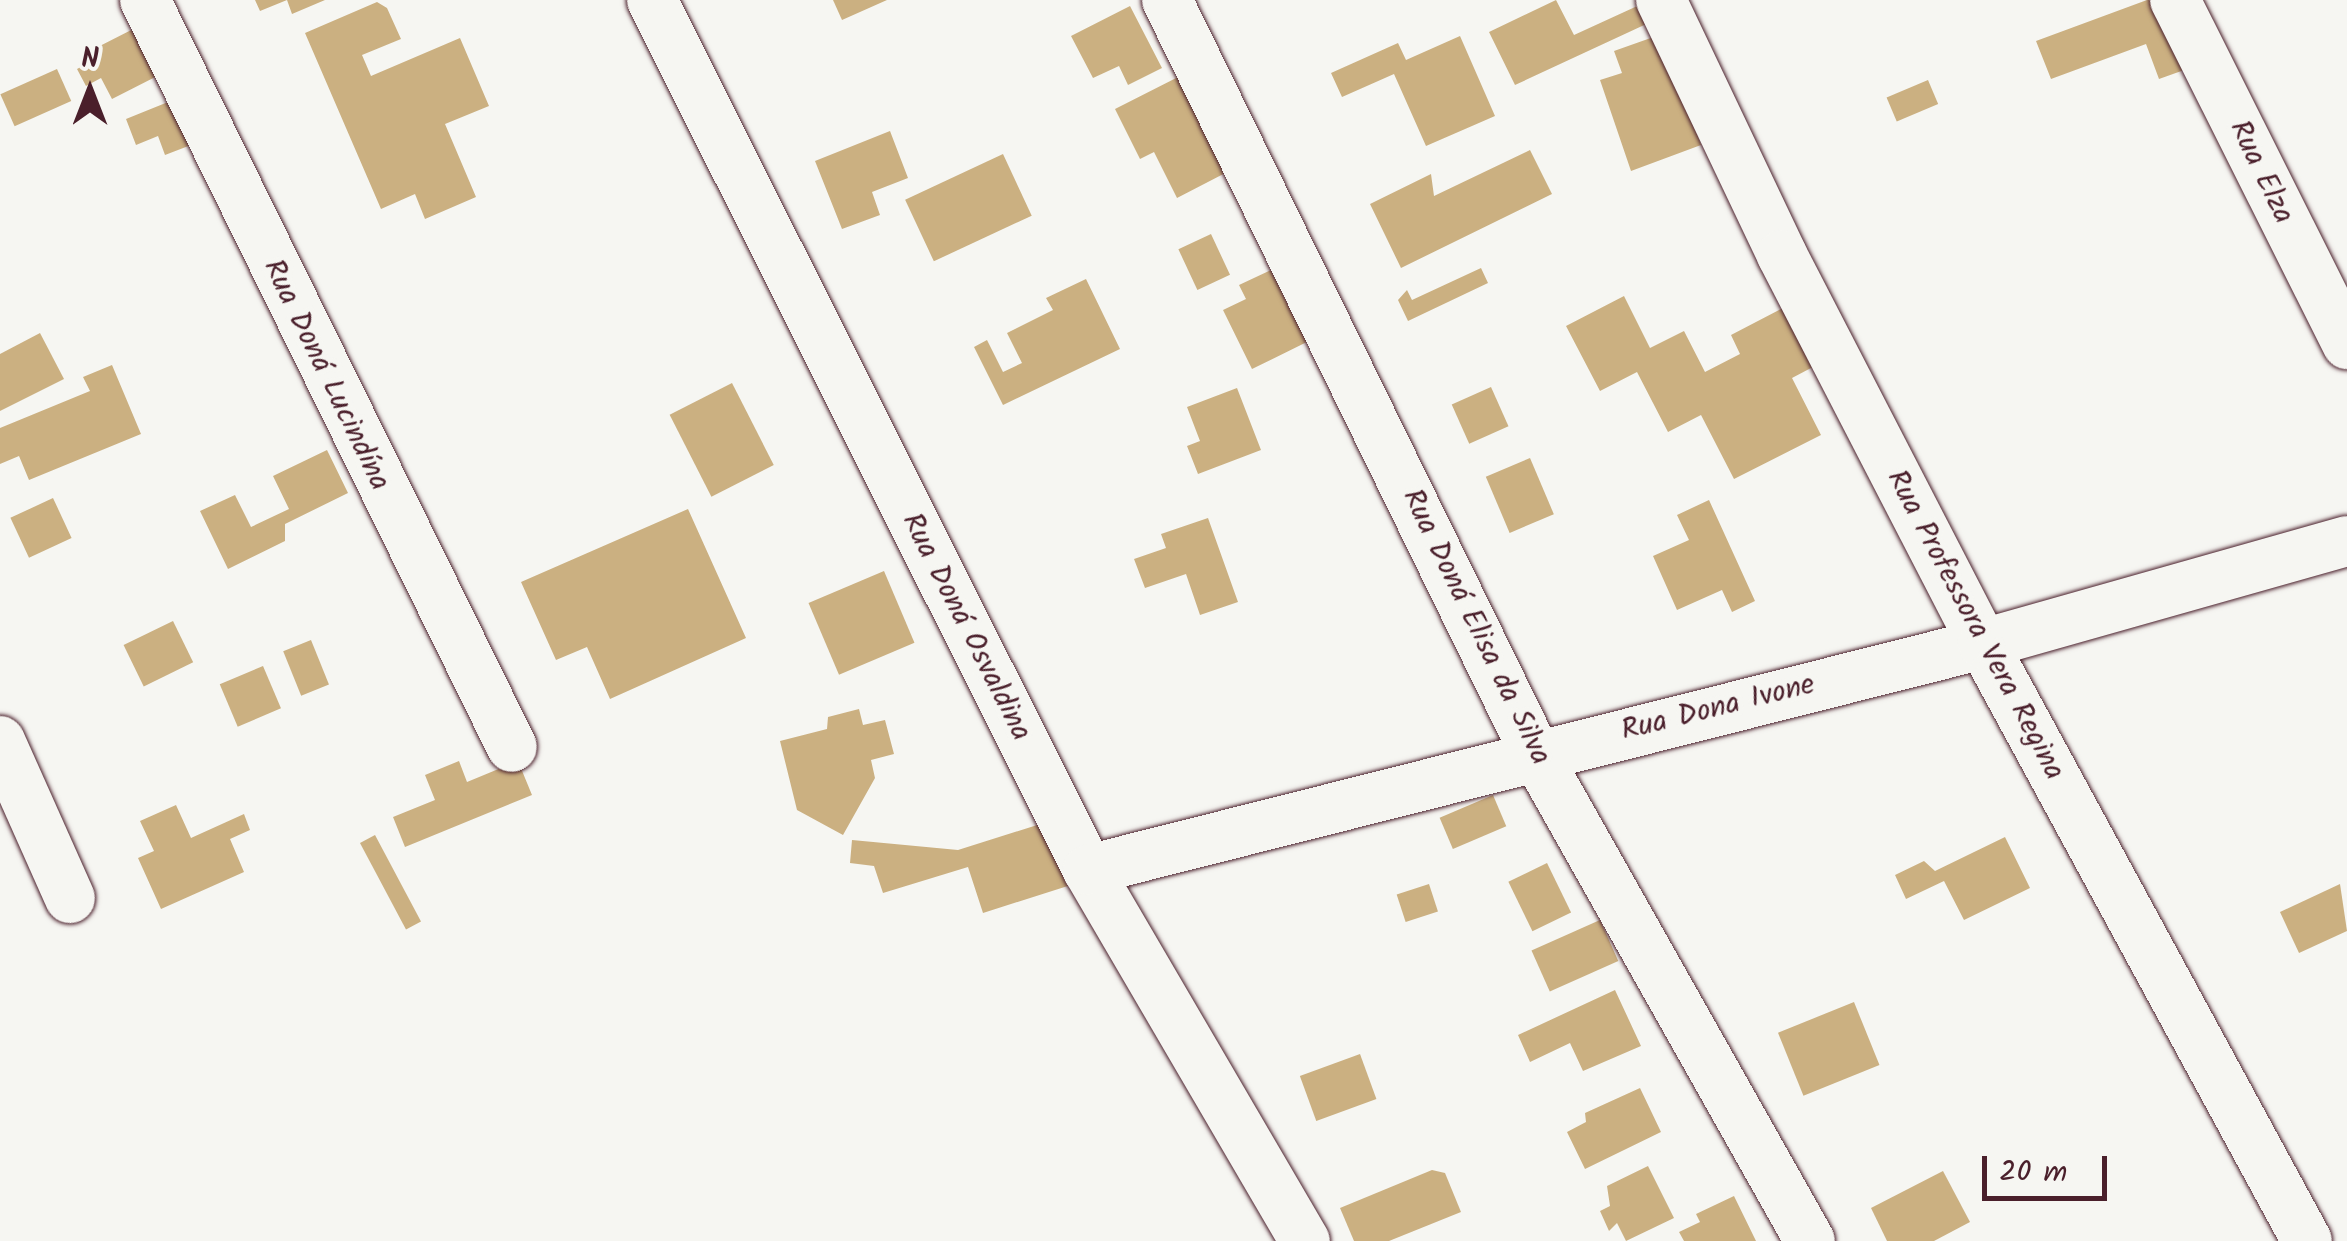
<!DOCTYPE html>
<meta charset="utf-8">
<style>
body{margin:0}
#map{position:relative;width:2347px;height:1241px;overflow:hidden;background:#f6f6f2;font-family:Kalam,sans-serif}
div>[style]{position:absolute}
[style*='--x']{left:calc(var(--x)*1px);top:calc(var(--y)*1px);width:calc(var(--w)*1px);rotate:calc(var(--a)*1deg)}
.building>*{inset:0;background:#cbb081;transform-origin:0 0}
.roads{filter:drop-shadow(0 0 2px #4a1f2b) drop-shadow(0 0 2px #4a1f2b)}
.minor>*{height:50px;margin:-25px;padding:0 25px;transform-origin:25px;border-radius:25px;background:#f6f6f2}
span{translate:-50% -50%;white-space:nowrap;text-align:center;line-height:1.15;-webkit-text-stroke:10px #f6f6f2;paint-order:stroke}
.street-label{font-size:30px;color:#4a1f2b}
.north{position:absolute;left:40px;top:40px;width:100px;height:100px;-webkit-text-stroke:8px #f6f6f2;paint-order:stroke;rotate:0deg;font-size:28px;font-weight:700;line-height:40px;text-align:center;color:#4a1f2b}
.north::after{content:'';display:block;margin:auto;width:35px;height:45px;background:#4a1f2b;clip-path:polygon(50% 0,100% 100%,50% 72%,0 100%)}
.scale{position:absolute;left:1982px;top:1156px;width:125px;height:45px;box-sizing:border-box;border:5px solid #4a1f2b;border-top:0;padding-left:12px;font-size:30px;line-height:35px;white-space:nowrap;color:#4a1f2b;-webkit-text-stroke:8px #f6f6f2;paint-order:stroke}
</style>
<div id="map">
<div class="building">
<div style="clip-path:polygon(255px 0,325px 0,292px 14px,287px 0,260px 11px)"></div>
<div style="clip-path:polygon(833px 0,887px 0,842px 20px)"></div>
<div style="clip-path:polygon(1556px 0,1574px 35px,1646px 2px,1655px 20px,1515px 85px,1489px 32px)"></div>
<div style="clip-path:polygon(2147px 0,2161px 0,2187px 69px,2159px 79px,2146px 44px,2051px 79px,2036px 41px)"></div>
<div style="clip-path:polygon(377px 2px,387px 8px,401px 39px,362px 55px,371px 76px,460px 38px,489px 106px,445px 124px,476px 197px,425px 219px,415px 194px,381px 209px,305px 33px)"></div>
<div style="clip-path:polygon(1130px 6px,1162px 68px,1128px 85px,1119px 66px,1093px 78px,1071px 36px)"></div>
<div style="clip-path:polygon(145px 23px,169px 70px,112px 99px,101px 78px,86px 86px,77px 69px,90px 62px,86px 53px)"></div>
<div style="clip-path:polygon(1662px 34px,1701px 145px,1631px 171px,1600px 80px,1622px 73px,1614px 51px)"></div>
<div style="clip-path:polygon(1460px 36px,1495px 116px,1426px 146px,1394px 74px,1342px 97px,1331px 73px,1398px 43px,1406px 60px)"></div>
<div style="left:57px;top:69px;width:35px;height:62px;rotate:66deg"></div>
<div style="clip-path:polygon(1186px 73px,1235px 168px,1177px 198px,1154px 152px,1140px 159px,1115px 109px)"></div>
<div style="left:1928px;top:80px;width:26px;height:45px;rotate:67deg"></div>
<div style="clip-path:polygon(173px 100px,191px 145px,165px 155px,158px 136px,136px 145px,126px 119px)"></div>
<div style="clip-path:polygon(890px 131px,908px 178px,872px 192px,880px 215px,842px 229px,815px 161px)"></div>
<div style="clip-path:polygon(1530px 150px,1552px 194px,1401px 268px,1370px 204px,1431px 174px,1434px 196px)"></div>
<div style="left:1003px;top:154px;width:68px;height:108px;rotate:65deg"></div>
<div style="left:1211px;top:234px;width:45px;height:36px;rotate:65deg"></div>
<div style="clip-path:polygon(1481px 268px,1488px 283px,1408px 321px,1398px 300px,1407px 290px,1412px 300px)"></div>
<div style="clip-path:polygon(1271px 270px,1292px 313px,1302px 307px,1317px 337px,1252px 369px,1223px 310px,1246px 299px,1239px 285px)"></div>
<div style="clip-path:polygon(1086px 279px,1120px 349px,1003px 405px,974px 347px,987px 340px,1003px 372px,1022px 363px,1007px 333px,1053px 310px,1046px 298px)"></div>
<div style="clip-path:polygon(1624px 296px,1650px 348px,1684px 331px,1705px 372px,1740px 354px,1731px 335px,1800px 299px,1830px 358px,1792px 378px,1821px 435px,1734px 479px,1701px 415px,1668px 432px,1637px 372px,1600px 391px,1566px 326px)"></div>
<div style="clip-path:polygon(40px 333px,64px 379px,0 411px,0 354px)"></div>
<div style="clip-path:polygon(112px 365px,141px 434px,29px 480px,19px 456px,0 464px,0 428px,90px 391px,83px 377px)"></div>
<div style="left:732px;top:383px;width:92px;height:70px;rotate:63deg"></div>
<div style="left:1491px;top:387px;width:43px;height:43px;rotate:66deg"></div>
<div style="clip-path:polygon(1237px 388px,1261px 450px,1198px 474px,1187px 446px,1200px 441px,1187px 407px)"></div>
<div style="clip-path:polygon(327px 450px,348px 493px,285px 524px,285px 541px,228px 569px,200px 511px,235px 495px,251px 527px,289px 509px,273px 476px)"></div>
<div style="left:1530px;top:458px;width:61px;height:48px;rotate:67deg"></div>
<div style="left:53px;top:498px;width:44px;height:47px;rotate:65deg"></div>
<div style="clip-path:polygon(1709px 500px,1755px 601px,1732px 612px,1722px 590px,1677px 610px,1653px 556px,1689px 540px,1677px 515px)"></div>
<div style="clip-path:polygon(688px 509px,746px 638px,610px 699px,587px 647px,556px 660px,521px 582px)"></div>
<div style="clip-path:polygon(1208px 518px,1238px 602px,1200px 615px,1186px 574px,1145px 588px,1134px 559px,1166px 548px,1161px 534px)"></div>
<div style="left:884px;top:571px;width:78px;height:82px;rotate:67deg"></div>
<div style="left:173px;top:621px;width:46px;height:55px;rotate:64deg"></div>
<div style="left:311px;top:640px;width:48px;height:30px;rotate:68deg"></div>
<div style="left:263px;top:666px;width:46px;height:47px;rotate:67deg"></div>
<div style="clip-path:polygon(859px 709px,863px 725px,885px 720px,894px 754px,871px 760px,875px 778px,843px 835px,797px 810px,780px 741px,827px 729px,828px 717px)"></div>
<div style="clip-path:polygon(459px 761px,467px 782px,518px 761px,532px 795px,405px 847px,393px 817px,435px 800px,425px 775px)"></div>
<div style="left:1493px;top:795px;width:34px;height:58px;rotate:67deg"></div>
<div style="clip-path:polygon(176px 805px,191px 838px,244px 814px,250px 830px,230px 839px,244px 872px,161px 909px,138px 858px,154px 851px,140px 821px)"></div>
<div style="clip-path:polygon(1053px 820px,1074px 884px,983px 913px,968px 867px,883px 893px,874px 866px,850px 863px,852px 840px,958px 850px)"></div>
<div style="left:375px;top:835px;width:98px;height:17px;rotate:62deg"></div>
<div style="clip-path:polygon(2005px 837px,2030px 888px,1964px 920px,1944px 881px,1906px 899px,1895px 875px,1924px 861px,1935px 871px)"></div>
<div style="left:1547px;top:863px;width:55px;height:43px;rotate:64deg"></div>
<div style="left:1429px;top:884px;width:29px;height:34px;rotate:72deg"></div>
<div style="clip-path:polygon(2340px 884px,2347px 931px,2299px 953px,2280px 912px)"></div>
<div style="left:1600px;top:920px;width:45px;height:75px;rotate:66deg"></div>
<div style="clip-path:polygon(1615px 990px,1641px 1046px,1583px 1071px,1570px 1043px,1530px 1062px,1518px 1035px)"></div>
<div style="left:1854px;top:1002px;width:68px;height:82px;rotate:68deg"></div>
<div style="left:1360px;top:1054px;width:48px;height:64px;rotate:70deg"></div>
<div style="clip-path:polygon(1640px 1088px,1661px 1132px,1585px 1169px,1567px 1132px,1586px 1122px,1585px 1113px)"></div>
<div style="clip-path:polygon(1648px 1166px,1674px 1218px,1626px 1241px,1617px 1223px,1609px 1231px,1600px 1211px,1610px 1206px,1607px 1186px)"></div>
<div style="clip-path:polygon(1432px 1170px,1445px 1173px,1461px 1212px,1389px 1241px,1354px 1241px,1340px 1208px)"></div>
<div style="clip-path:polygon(1943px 1171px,1970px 1222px,1934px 1241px,1887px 1241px,1871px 1208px)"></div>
<div style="clip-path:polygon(1734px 1196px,1756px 1241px,1684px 1241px,1679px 1232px,1700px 1222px,1696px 1214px)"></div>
</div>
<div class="roads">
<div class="minor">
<div style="--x:145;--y:0;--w:832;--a:63.84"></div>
<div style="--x:652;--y:0;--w:973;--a:63.38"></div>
<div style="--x:1088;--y:870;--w:430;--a:59.7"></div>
<div style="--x:1167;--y:0;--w:838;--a:63.95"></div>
<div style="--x:1535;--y:753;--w:560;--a:60.6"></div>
<div style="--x:1661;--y:0;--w:282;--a:64.6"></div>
<div style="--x:1782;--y:255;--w:438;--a:62.7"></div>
<div style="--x:1983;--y:644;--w:679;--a:61.51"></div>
<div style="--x:2175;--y:0;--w:385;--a:63.4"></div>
<div style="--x:0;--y:741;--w:172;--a:66"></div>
<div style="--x:1088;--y:870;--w:923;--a:-14.17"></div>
<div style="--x:1983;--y:644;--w:378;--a:-15.8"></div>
</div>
</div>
<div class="street-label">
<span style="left:2261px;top:172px;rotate:64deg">Rua Elza</span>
<span style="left:326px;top:375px;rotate:64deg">Rua Doná Lucindína</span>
<span style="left:1975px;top:625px;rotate:62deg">Rua Professora Vera Regina</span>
<span style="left:966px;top:627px;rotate:63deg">Rua Doná Osvaldina</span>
<span style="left:1476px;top:627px;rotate:64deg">Rua Doná Elisa da Silva</span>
<span style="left:1718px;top:708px;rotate:-14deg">Rua Dona Ivone</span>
</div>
<div class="north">N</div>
<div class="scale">20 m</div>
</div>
